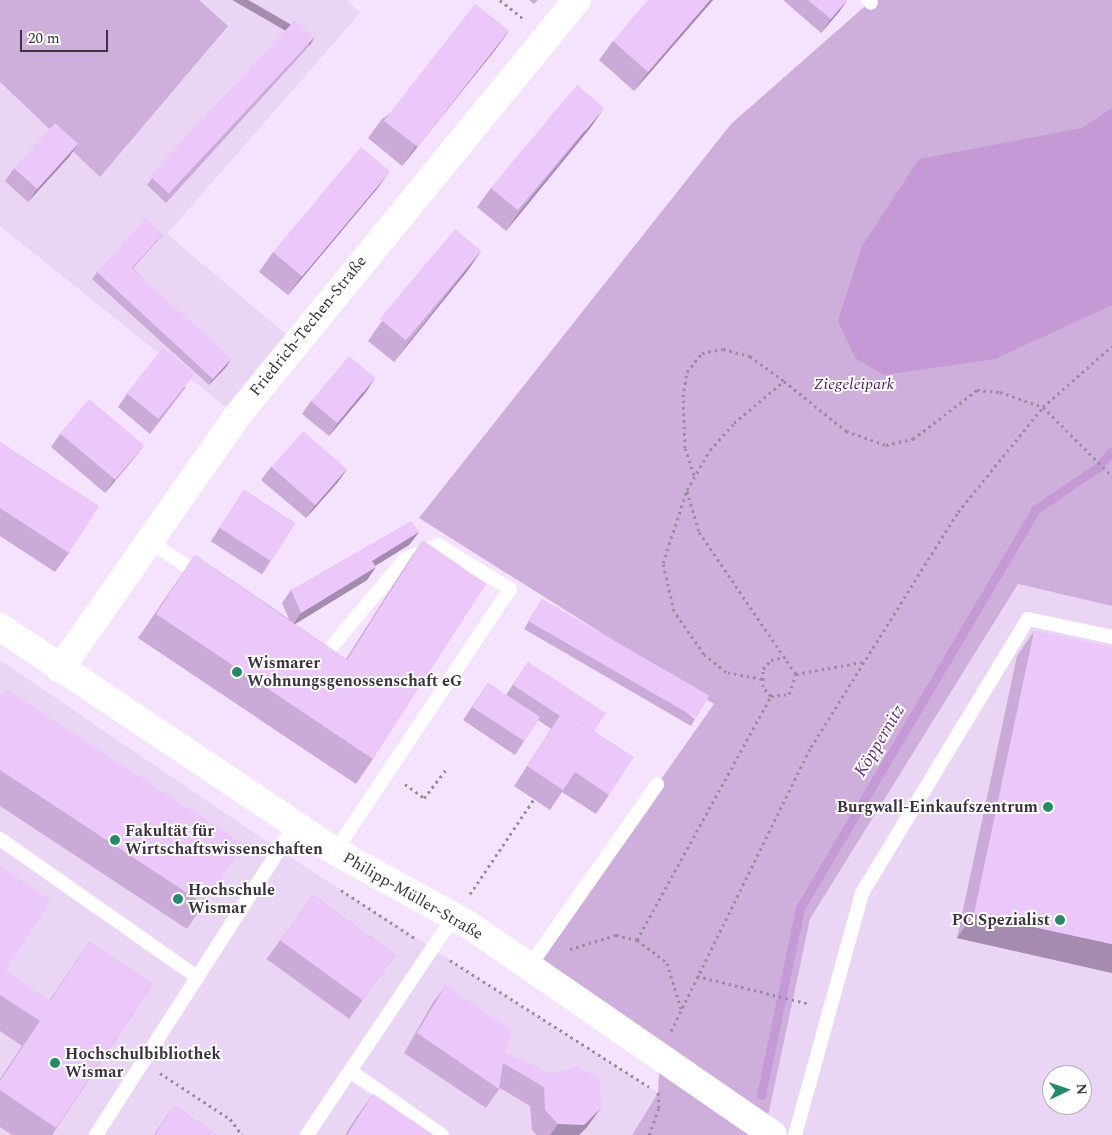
<!DOCTYPE html>
<meta charset="utf-8">
<style>
body{margin:0}
#map{position:relative;width:1112px;height:1135px;overflow:hidden;background:#f5e2fd;font-family:Spectral,serif}
div>[style]{position:absolute}
[style*='--x']{left:calc(var(--x)*1px);top:calc(var(--y)*1px);width:calc(var(--w)*1px);rotate:calc(var(--a)*1deg)}
.built>*{inset:0;background:#ebd5f5}
.green>*{inset:0;background:#ceaedb}
.water>*{inset:0;background:#c599d6}
.stream>*{height:9px;margin:-4.5px;padding:0 4.5px;transform-origin:4.5px;border-radius:4.5px;background:#c599d6}
.path>*{height:3px;margin-top:-1.5px;transform-origin:0;background:repeating-linear-gradient(90deg,#9a8c9f 0 2.5px,transparent 0 6.5px)}
.lane>*{height:14px;margin:-7px;padding:0 7px;transform-origin:7px;border-radius:7px;background:#fff}
.street>*{height:28px;margin:-14px;padding:0 14px;transform-origin:14px;border-radius:14px;background:#fff}
.wall>*{inset:0;background:#caabd7;transform-origin:0 0}
.shaded-wall>*{inset:0;background:#a48baf;transform-origin:0 0}
.building>*{inset:0;background:#ebc7fa;transform-origin:0 0}
.dots>*{width:14px;height:14px;translate:-50% -50%;box-sizing:border-box;border:2px solid #fff;border-radius:50%}
span{translate:-50% -50%;white-space:nowrap;text-align:center;line-height:1.15;-webkit-text-stroke:4px #fff;paint-order:stroke}
.street-label{font-size:16px;color:#3b333e}
.park-label{font-size:16px;color:#4e1861;font-style:italic}
.poi-label{font-size:16px;color:#3b333e;font-weight:700}
.left{translate:0 -50%;text-align:left}
.right{translate:-100% -50%;text-align:right}
.water-label{font-size:18px;color:#652f78;font-style:italic}
.north{position:absolute;left:1042px;top:1065px;width:50px;height:50px;box-sizing:border-box;background:#fff;border:1px solid #b1adb2;border-radius:50%;rotate:87deg;font-size:14px;font-weight:700;line-height:20px;text-align:center;color:#3b333e}
.north::after{content:'';display:block;margin:auto;width:18px;height:22px;background:#228c6a;clip-path:polygon(50% 0,100% 100%,50% 72%,0 100%)}
.scale{position:absolute;left:20px;top:30px;width:88px;height:22px;box-sizing:border-box;border:2px solid #3b333e;border-top:0;padding-left:6px;font-size:15px;line-height:18px;white-space:nowrap;color:#3b333e;-webkit-text-stroke:4px #fff;paint-order:stroke}
</style>
<div id="map">
<div class="built">
<div style="clip-path:polygon(0 0,347px 0,360px 13px,167px 234px,294px 341px,237px 416px,0 226px)"></div>
<div style="clip-path:polygon(evenodd,1018px 584px,1112px 606px,1112px 1135px,774px 1135px,763px 1128px,810px 919px,1018px 584px,1052px 1075px,1082px 1075px,1082px 1105px,1052px 1105px,1052px 1075px)"></div>
<div style="clip-path:polygon(0 660px,279px 850px,658px 1093px,632px 1135px,0 1135px)"></div>
</div>
<div class="green">
<div style="clip-path:polygon(0 0,199px 0,228px 26px,100px 177px,0 82px)"></div>
<div style="clip-path:polygon(872px 0,1112px 0,1112px 606px,1018px 584px,810px 919px,764px 1135px,632px 1135px,658px 1093px,660px 1058px,529px 967px,714px 704px,419px 518px,731px 124px)"></div>
</div>
<div class="water">
<div style="clip-path:polygon(1112px 108px,1112px 305px,995px 359px,884px 375px,855px 358px,838px 321px,862px 246px,919px 159px,1082px 128px)"></div>
</div>
<div class="stream">
<div style="--x:761;--y:1095;--w:191;--a:-78.2"></div>
<div style="--x:800;--y:908;--w:462;--a:-59.4"></div>
<div style="--x:1035;--y:510;--w:76;--a:-34.3"></div>
<div style="--x:1098;--y:467;--w:21;--a:-49"></div>
</div>
<div class="path">
<div style="--x:500;--y:0;--w:32;--a:39"></div>
<div style="--x:694;--y:475;--w:28;--a:-108"></div>
<div style="--x:685;--y:448;--w:51;--a:-92.2"></div>
<div style="--x:683;--y:397;--w:25;--a:-81"></div>
<div style="--x:687;--y:372;--w:24;--a:-52"></div>
<div style="--x:702;--y:353;--w:21;--a:-11"></div>
<div style="--x:723;--y:349;--w:28;--a:15"></div>
<div style="--x:750;--y:356;--w:42;--a:36.3"></div>
<div style="--x:687;--y:491;--w:43;--a:73.7"></div>
<div style="--x:699;--y:532;--w:172;--a:55.7"></div>
<div style="--x:762;--y:679;--w:37;--a:-169"></div>
<div style="--x:726;--y:672;--w:28;--a:-141"></div>
<div style="--x:704;--y:654;--w:52;--a:-124.9"></div>
<div style="--x:674;--y:611;--w:49;--a:-102.9"></div>
<div style="--x:663;--y:563;--w:77;--a:-71.8"></div>
<div style="--x:687;--y:490;--w:46;--a:-60.1"></div>
<div style="--x:710;--y:450;--w:36;--a:-48"></div>
<div style="--x:734;--y:423;--w:65;--a:-40"></div>
<div style="--x:784;--y:381;--w:80;--a:38.9"></div>
<div style="--x:846;--y:431;--w:42;--a:19.3"></div>
<div style="--x:886;--y:445;--w:28;--a:-13"></div>
<div style="--x:913;--y:439;--w:81;--a:-37.4"></div>
<div style="--x:977;--y:390;--w:23;--a:5"></div>
<div style="--x:1000;--y:392;--w:46;--a:19.2"></div>
<div style="--x:1043;--y:407;--w:98;--a:45"></div>
<div style="--x:771;--y:696;--w:12;--a:-132"></div>
<div style="--x:763;--y:687;--w:18;--a:-90"></div>
<div style="--x:763;--y:669;--w:12;--a:-48"></div>
<div style="--x:771;--y:660;--w:15;--a:-11"></div>
<div style="--x:405;--y:784;--w:24;--a:36"></div>
<div style="--x:424;--y:798;--w:39;--a:-52"></div>
<div style="--x:341;--y:890;--w:88;--a:33"></div>
<div style="--x:470;--y:894;--w:115;--a:-56"></div>
<div style="--x:637;--y:940;--w:278;--a:-61.2"></div>
<div style="--x:771;--y:696;--w:18;--a:-6"></div>
<div style="--x:789;--y:694;--w:21;--a:-71"></div>
<div style="--x:796;--y:674;--w:67;--a:-10.3"></div>
<div style="--x:570;--y:949;--w:48;--a:-16.9"></div>
<div style="--x:616;--y:935;--w:22;--a:13"></div>
<div style="--x:637;--y:940;--w:38;--a:37"></div>
<div style="--x:667;--y:963;--w:48;--a:73.1"></div>
<div style="--x:450;--y:960;--w:236;--a:32.5"></div>
<div style="--x:697;--y:976;--w:116;--a:13.9"></div>
<div style="--x:671;--y:1031;--w:317;--a:-63.8"></div>
<div style="--x:811;--y:747;--w:277;--a:-58"></div>
<div style="--x:958;--y:512;--w:135;--a:-51"></div>
<div style="--x:1043;--y:407;--w:92;--a:-41.5"></div>
<div style="--x:160;--y:1073;--w:84;--a:33.3"></div>
<div style="--x:230;--y:1119;--w:20;--a:53"></div>
<div style="--x:649;--y:1135;--w:29;--a:-70"></div>
<div style="--x:659;--y:1108;--w:18;--a:-93"></div>
</div>
<div class="lane">
<div style="--x:868;--y:0;--w:4;--a:45"></div>
<div style="--x:147;--y:540;--w:66;--a:33.2"></div>
<div style="--x:318;--y:652;--w:7;--a:34"></div>
<div style="--x:324;--y:656;--w:125;--a:-50.2"></div>
<div style="--x:404;--y:560;--w:37;--a:-24"></div>
<div style="--x:438;--y:545;--w:84;--a:31.4"></div>
<div style="--x:510;--y:589;--w:315;--a:123.7"></div>
<div style="--x:0;--y:839;--w:241;--a:35"></div>
<div style="--x:529;--y:967;--w:223;--a:-54.9"></div>
<div style="--x:350;--y:1071;--w:112;--a:34.8"></div>
<div style="--x:96;--y:1135;--w:370;--a:-57.3"></div>
<div style="--x:307;--y:1135;--w:264;--a:-56.1"></div>
<div style="--x:795;--y:1135;--w:251;--a:-74.5"></div>
<div style="--x:862;--y:893;--w:320;--a:-58.8"></div>
<div style="--x:1028;--y:619;--w:86;--a:12.1"></div>
</div>
<div class="street">
<div style="--x:0;--y:627;--w:403;--a:33.8"></div>
<div style="--x:335;--y:851;--w:153;--a:28.9"></div>
<div style="--x:469;--y:925;--w:369;--a:34.6"></div>
<div style="--x:60;--y:669;--w:309;--a:-55"></div>
<div style="--x:237;--y:416;--w:537;--a:-50.74"></div>
</div>
<div class="wall">
<div style="clip-path:polygon(529px 0,538px 0,534px 4px)"></div>
<div style="clip-path:polygon(713px 0,634px 91px,599px 60px,613px 41px)"></div>
<div style="clip-path:polygon(783px 0,847px 0,839px 12px,821px 33px)"></div>
<div style="clip-path:polygon(509px 31px,495px 50px,402px 166px,368px 138px,382px 119px)"></div>
<div style="clip-path:polygon(314px 38px,310px 45px,166px 203px,147px 185px,152px 178px)"></div>
<div style="clip-path:polygon(591px 127px,506px 231px,477px 207px,491px 188px)"></div>
<div style="clip-path:polygon(78px 144px,69px 157px,28px 202px,5px 181px,14px 168px)"></div>
<div style="clip-path:polygon(390px 171px,376px 190px,288px 295px,259px 272px,273px 252px)"></div>
<div style="clip-path:polygon(163px 234px,158px 240px,133px 268px,227px 366px,209px 385px,92px 279px,97px 272px)"></div>
<div style="clip-path:polygon(481px 251px,468px 270px,394px 362px,368px 341px,382px 321px)"></div>
<div style="clip-path:polygon(186px 387px,150px 434px,118px 407px,127px 394px)"></div>
<div style="clip-path:polygon(366px 392px,329px 436px,302px 414px,311px 401px)"></div>
<div style="clip-path:polygon(60px 434px,144px 445px,134px 458px,105px 493px,51px 447px)"></div>
<div style="clip-path:polygon(0 442px,69px 553px,55px 572px,0 536px)"></div>
<div style="clip-path:polygon(271px 467px,347px 469px,338px 482px,306px 518px,261px 480px)"></div>
<div style="left:244px;top:490px;width:61px;height:61px;rotate:33deg"></div>
<div style="clip-path:polygon(419px 532px,409px 545px,375px 566px,367px 580px,295px 624px,346px 659px,406px 565px,423px 540px,373px 759px,356px 784px,138px 638px,195px 555px,289px 619px,282px 603px,291px 590px)"></div>
<div style="clip-path:polygon(542px 599px,695px 719px,691px 726px,524px 629px)"></div>
<div style="clip-path:polygon(1034px 631px,1112px 973px,957px 938px,1017px 656px)"></div>
<div style="clip-path:polygon(528px 662px,594px 731px,609px 795px,596px 814px,562px 792px,550px 810px,514px 786px,551px 729px,538px 720px,515px 755px,463px 720px,488px 683px,506px 695px)"></div>
<div style="clip-path:polygon(0 698px,204px 904px,187px 929px,0 806px)"></div>
<div style="clip-path:polygon(0 866px,5px 971px,49px 1001px,89px 942px,153px 984px,52px 1135px,12px 1135px,0 1127px,0 1079px,22px 1046px,0 1031px)"></div>
<div style="left:313px;top:895px;width:102px;height:79px;rotate:36deg"></div>
<div style="clip-path:polygon(446px 985px,505px 1052px,587px 1127px,579px 1135px,537px 1135px,532px 1130px,530px 1106px,500px 1088px,486px 1108px,404px 1053px,432px 1004px)"></div>
<div style="clip-path:polygon(373px 1094px,433px 1135px,345px 1135px,355px 1119px)"></div>
<div style="clip-path:polygon(174px 1105px,217px 1135px,154px 1135px)"></div>
</div>
<div class="shaded-wall">
<div style="clip-path:polygon(710px 0,713px 0,634px 91px,648px 72px)"></div>
<div style="clip-path:polygon(847px 0,839px 12px,821px 33px,831px 19px)"></div>
<div style="clip-path:polygon(509px 31px,495px 50px,402px 166px,416px 146px)"></div>
<div style="left:314px;top:38px;width:8px;height:214px;rotate:120deg"></div>
<div style="clip-path:polygon(604px 108px,591px 127px,506px 231px,519px 212px)"></div>
<div style="clip-path:polygon(78px 144px,69px 157px,28px 202px,37px 189px)"></div>
<div style="clip-path:polygon(390px 171px,376px 190px,288px 295px,302px 276px)"></div>
<div style="clip-path:polygon(163px 234px,158px 240px,127px 274px,132px 268px)"></div>
<div style="clip-path:polygon(481px 251px,468px 270px,394px 362px,408px 343px)"></div>
<div style="clip-path:polygon(231px 359px,227px 366px,209px 385px,213px 379px)"></div>
<div style="clip-path:polygon(375px 378px,366px 392px,329px 436px,338px 423px)"></div>
<div style="clip-path:polygon(144px 445px,134px 458px,105px 493px,114px 480px)"></div>
<div style="clip-path:polygon(347px 469px,338px 482px,306px 518px,315px 505px)"></div>
<div style="clip-path:polygon(419px 532px,409px 545px,362px 574px,372px 561px)"></div>
<div style="clip-path:polygon(376px 567px,367px 580px,292px 626px,301px 613px)"></div>
<div style="clip-path:polygon(974px 914px,1112px 944px,1112px 973px,957px 938px)"></div>
<div style="clip-path:polygon(601px 1108px,587px 1127px,579px 1135px,550px 1135px,558px 1124px)"></div>
</div>
<div class="building">
<div style="clip-path:polygon(648px 0,710px 0,648px 72px,613px 41px)"></div>
<div style="clip-path:polygon(808px 0,847px 0,831px 19px)"></div>
<div style="left:475px;top:4px;width:43px;height:148px;rotate:38deg"></div>
<div style="left:295px;top:20px;width:26px;height:213px;rotate:43deg"></div>
<div style="left:577px;top:85px;width:35px;height:134px;rotate:40deg"></div>
<div style="left:55px;top:123px;width:31px;height:61px;rotate:42deg"></div>
<div style="left:361px;top:147px;width:38px;height:137px;rotate:40deg"></div>
<div style="clip-path:polygon(146px 218px,163px 234px,132px 268px,231px 359px,213px 379px,97px 272px)"></div>
<div style="left:455px;top:229px;width:34px;height:117px;rotate:40deg"></div>
<div style="left:163px;top:348px;width:41px;height:58px;rotate:39deg"></div>
<div style="left:349px;top:356px;width:34px;height:59px;rotate:40deg"></div>
<div style="left:89px;top:399px;width:72px;height:45px;rotate:40deg"></div>
<div style="left:303px;top:431px;width:58px;height:48px;rotate:41deg"></div>
<div style="clip-path:polygon(0 442px,99px 506px,69px 553px,0 508px)"></div>
<div style="left:244px;top:490px;width:61px;height:45px;rotate:33deg"></div>
<div style="clip-path:polygon(411px 521px,419px 532px,372px 561px,376px 567px,301px 613px,291px 590px)"></div>
<div style="clip-path:polygon(423px 540px,486px 584px,373px 759px,156px 614px,195px 555px,347px 660px)"></div>
<div style="left:542px;top:599px;width:193px;height:26px;rotate:30deg"></div>
<div style="clip-path:polygon(1034px 631px,1112px 647px,1112px 944px,974px 914px)"></div>
<div style="clip-path:polygon(528px 662px,606px 713px,594px 731px,563px 711px,560px 716px,513px 685px)"></div>
<div style="left:488px;top:683px;width:62px;height:29px;rotate:33deg"></div>
<div style="clip-path:polygon(6px 689px,244px 845px,204px 904px,0 770px,0 698px)"></div>
<div style="clip-path:polygon(563px 711px,634px 757px,609px 795px,575px 772px,563px 790px,527px 766px)"></div>
<div style="clip-path:polygon(0 866px,51px 901px,5px 971px,50px 1001px,89px 942px,153px 984px,56px 1128px,0 1090px,0 1081px,40px 1021px,0 995px)"></div>
<div style="left:313px;top:895px;width:102px;height:56px;rotate:36deg"></div>
<div style="clip-path:polygon(446px 985px,512px 1031px,505px 1052px,551px 1074px,579px 1066px,600px 1081px,601px 1108px,584px 1125px,558px 1124px,545px 1110px,544px 1087px,503px 1063px,499px 1089px,417px 1033px)"></div>
<div style="clip-path:polygon(373px 1094px,433px 1135px,347px 1135px)"></div>
<div style="clip-path:polygon(174px 1105px,217px 1135px,155px 1135px)"></div>
</div>
<div class="dots">
<div style="left:237px;top:672px;background:#228c6a"></div>
<div style="left:1048px;top:807px;background:#228c6a"></div>
<div style="left:115px;top:840px;background:#228c6a"></div>
<div style="left:178px;top:899px;background:#228c6a"></div>
<div style="left:1060px;top:920px;background:#228c6a"></div>
<div style="left:55px;top:1063px;background:#228c6a"></div>
</div>
<div class="street-label">
<span style="left:308px;top:326px;rotate:-51deg">Friedrich-Techen-Straße</span>
<span style="left:413px;top:896px;rotate:30deg">Philipp-Müller-Straße</span>
</div>
<div class="park-label">
<span style="left:854px;top:384px">Ziegeleipark</span>
</div>
<div class="poi-label">
<span class="left" style="left:247px;top:672px">Wismarer<br>Wohnungsgenossenschaft eG</span>
<span class="right" style="left:1038px;top:807px">Burgwall-Einkaufszentrum</span>
<span class="left" style="left:125px;top:840px">Fakultät für<br>Wirtschaftswissenschaften</span>
<span class="left" style="left:188px;top:899px">Hochschule<br>Wismar</span>
<span class="right" style="left:1050px;top:920px">PC Spezialist</span>
<span class="left" style="left:65px;top:1063px">Hochschulbibliothek<br>Wismar</span>
</div>
<div class="water-label">
<span style="left:880px;top:741px;rotate:-59deg">Köppernitz</span>
</div>
<div class="north">N</div>
<div class="scale">20 m</div>
</div>
